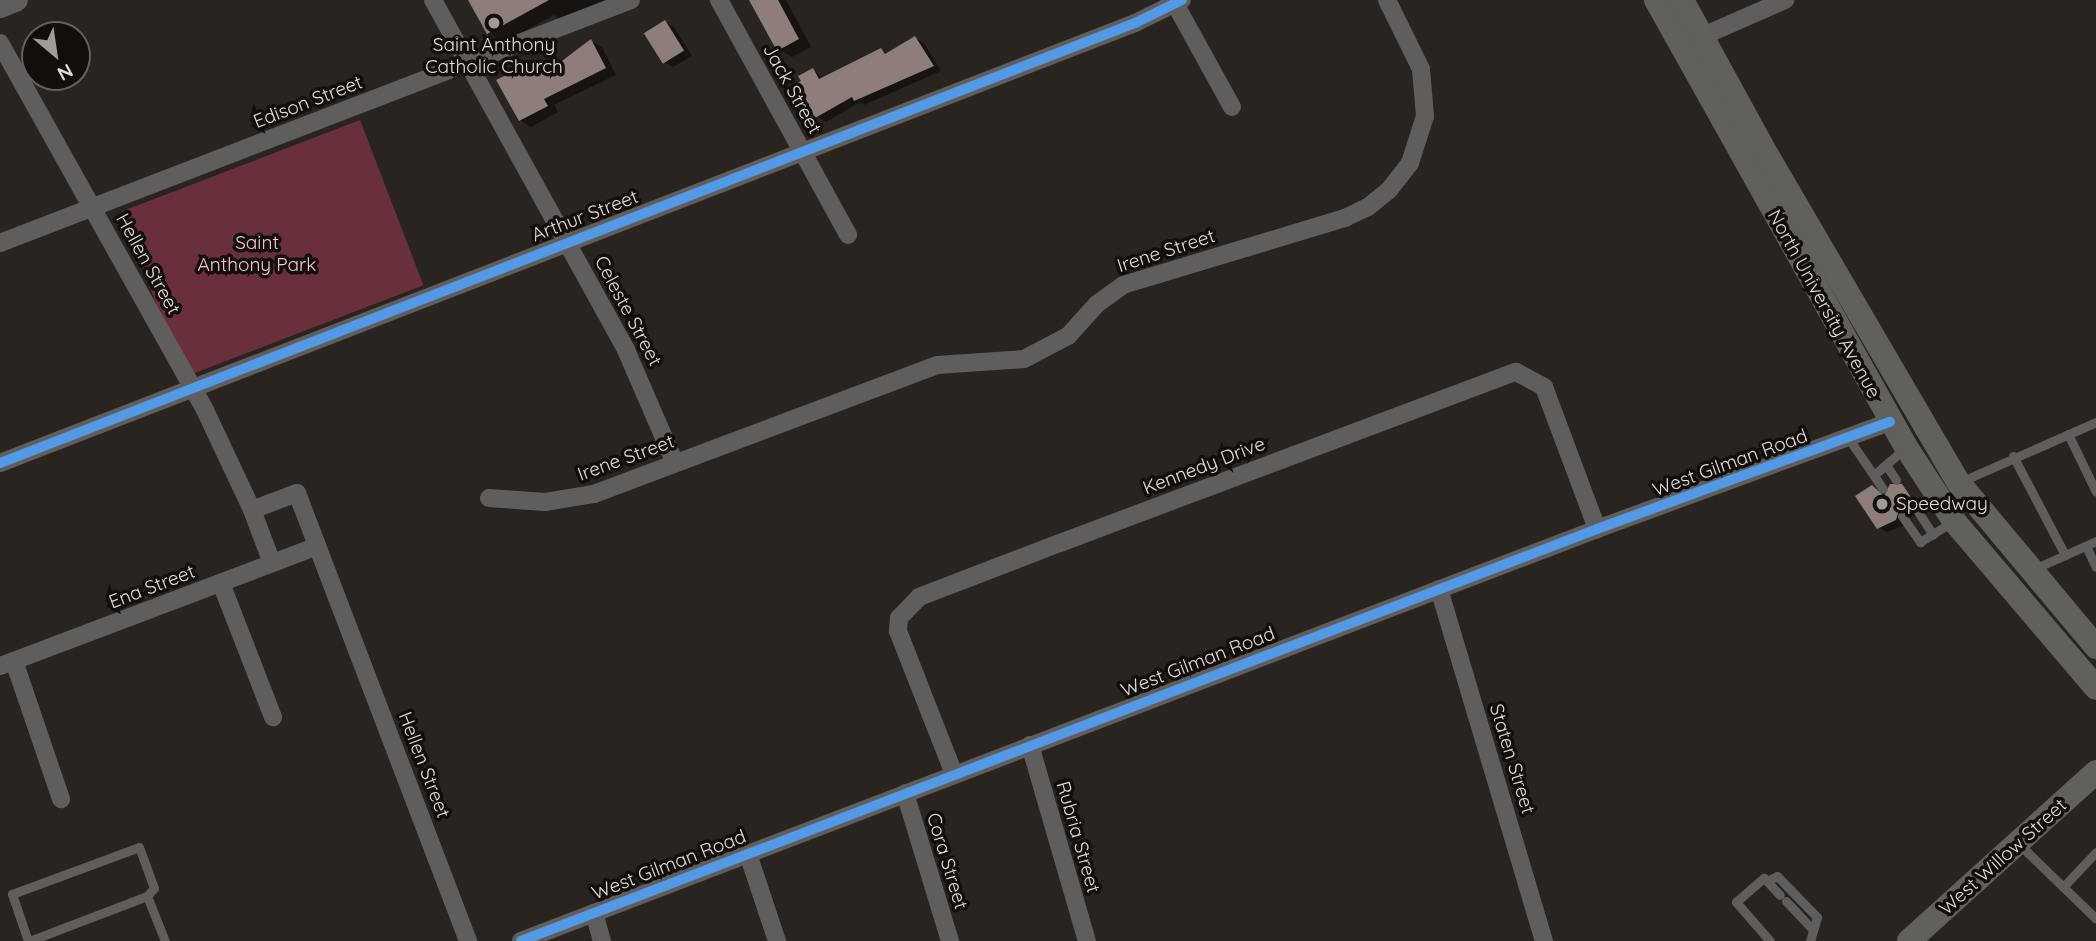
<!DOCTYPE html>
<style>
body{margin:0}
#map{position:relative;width:2096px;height:941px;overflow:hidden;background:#2a2420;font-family:Quicksand,sans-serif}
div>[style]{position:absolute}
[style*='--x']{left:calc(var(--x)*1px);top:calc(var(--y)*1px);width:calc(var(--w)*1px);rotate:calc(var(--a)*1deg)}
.green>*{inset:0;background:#69303b;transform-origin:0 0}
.shadow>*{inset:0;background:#0007}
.building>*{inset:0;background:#8e7e79;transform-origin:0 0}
.service>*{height:9px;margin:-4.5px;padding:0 4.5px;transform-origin:4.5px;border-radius:4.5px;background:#605e5c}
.minor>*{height:18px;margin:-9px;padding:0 9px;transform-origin:9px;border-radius:9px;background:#605e5c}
.tertiary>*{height:21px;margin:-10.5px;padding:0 10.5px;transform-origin:10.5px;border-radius:10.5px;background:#605e5c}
.secondary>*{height:24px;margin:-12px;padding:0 12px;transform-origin:12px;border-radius:12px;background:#62605d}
.cycleway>*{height:10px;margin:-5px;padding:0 5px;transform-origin:5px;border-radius:5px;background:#5399e6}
.dots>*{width:19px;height:19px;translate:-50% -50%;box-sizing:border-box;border:4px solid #130e0b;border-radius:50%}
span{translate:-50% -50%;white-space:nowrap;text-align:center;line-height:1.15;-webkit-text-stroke:7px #130e0b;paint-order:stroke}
.poi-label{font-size:19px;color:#e3dcd7}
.left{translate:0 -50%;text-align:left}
.street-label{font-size:19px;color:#e3dcd7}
.park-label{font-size:19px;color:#f6c7cd}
.north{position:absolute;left:21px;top:21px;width:70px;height:70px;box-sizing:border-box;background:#130e0b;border:2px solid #66605d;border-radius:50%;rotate:151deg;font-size:19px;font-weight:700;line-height:28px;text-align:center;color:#e3dcd7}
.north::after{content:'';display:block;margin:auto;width:24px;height:32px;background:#a29c97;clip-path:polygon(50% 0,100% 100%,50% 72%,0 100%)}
</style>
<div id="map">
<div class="green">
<div style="left:360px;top:120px;width:177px;height:256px;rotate:69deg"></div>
</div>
<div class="shadow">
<div style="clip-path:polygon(470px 0,609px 0,560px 19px,554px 15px,505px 42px,489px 33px)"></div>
<div style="clip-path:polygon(751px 0,786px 0,811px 47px,792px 57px,778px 49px)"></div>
<div style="clip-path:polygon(665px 22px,674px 27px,692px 56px,673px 67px,664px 62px)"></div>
<div style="clip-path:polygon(915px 38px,924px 43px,941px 71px,864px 105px,860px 102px,826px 122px,817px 116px,813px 70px,824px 79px,881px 50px,889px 54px)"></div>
<div style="clip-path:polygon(591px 41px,602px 47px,616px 75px,554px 105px,558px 112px,531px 127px,520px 120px,526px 67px,538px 75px)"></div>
<div style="clip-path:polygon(1901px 486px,1921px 506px,1917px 516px,1906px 514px,1905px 525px,1887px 532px,1878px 527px,1872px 487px,1886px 497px)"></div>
</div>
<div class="building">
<div style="clip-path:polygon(468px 0,549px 0,487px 34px)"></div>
<div style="clip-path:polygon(749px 0,778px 0,799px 39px,777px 51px)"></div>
<div style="left:665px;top:20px;width:36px;height:25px;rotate:58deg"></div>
<div style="clip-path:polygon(915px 36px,934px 66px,854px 101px,852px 97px,815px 118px,797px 83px,801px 81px,798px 76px,813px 68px,819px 79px,881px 48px,885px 54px)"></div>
<div style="clip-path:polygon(591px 39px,606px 68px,544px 99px,548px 106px,519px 121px,496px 80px,526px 65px,532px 75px,555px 66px)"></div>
<div style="clip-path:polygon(1890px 484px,1902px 484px,1913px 500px,1909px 511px,1899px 510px,1896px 520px,1877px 529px,1855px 496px,1872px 485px,1884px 496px)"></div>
</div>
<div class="service">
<div style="--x:2068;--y:434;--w:64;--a:64.2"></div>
<div style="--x:1849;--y:439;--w:60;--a:55.8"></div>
<div style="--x:2013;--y:456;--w:112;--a:62.3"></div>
<div style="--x:1886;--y:465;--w:18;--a:56"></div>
<div style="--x:1874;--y:475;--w:40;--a:-41"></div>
<div style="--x:1960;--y:482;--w:149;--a:-23.8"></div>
<div style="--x:1915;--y:507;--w:33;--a:57"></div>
<div style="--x:1902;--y:516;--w:32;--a:55"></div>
<div style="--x:1920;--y:542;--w:40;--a:-32"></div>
<div style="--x:2086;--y:546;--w:23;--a:65"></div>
<div style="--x:2034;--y:569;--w:68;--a:-24.3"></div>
<div style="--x:2019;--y:844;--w:107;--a:44.2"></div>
<div style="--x:1767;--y:881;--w:11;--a:-27"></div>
<div style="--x:1777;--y:876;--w:57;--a:45.7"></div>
<div style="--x:1817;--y:917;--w:25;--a:106"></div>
<div style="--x:2063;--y:887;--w:48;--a:-46.7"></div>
<div style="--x:147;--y:896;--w:48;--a:68.2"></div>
<div style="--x:1786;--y:901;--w:38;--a:47"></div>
<div style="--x:28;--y:941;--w:50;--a:-108.8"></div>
<div style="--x:12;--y:894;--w:135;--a:-20.3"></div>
<div style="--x:139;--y:847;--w:44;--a:69.9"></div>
<div style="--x:154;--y:888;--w:11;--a:131"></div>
<div style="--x:147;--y:896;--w:126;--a:159.1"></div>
<div style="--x:1770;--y:941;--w:52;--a:-131.1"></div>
<div style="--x:1736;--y:902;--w:37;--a:-41"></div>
<div style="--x:1764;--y:878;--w:23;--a:47"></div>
</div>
<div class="minor">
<div style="--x:433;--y:0;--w:400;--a:61.1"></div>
<div style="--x:626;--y:350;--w:123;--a:66.6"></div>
<div style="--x:719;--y:0;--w:268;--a:61.2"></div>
<div style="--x:1173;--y:0;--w:122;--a:61.1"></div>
<div style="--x:1703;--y:36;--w:90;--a:-23.7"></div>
<div style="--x:0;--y:43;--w:420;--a:60.8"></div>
<div style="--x:205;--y:410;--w:110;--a:64.8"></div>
<div style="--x:0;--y:243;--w:676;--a:-21.06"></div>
<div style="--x:0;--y:463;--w:1217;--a:-21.19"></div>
<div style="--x:1135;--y:23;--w:52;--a:-26.1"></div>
<div style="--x:489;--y:498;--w:56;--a:4.1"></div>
<div style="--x:545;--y:502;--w:50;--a:-9.3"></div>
<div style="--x:594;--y:494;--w:366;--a:-20.6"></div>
<div style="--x:937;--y:365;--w:87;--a:-3.9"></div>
<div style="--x:1024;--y:359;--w:50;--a:-27.6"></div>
<div style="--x:1068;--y:336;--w:43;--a:-47.8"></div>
<div style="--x:1097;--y:304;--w:32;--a:-36"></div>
<div style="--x:1123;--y:285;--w:232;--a:-16.8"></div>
<div style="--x:1345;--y:218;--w:25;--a:-26"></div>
<div style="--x:1368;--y:207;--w:27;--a:-39"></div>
<div style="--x:1389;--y:190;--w:34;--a:-52"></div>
<div style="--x:1410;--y:163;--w:49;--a:-72.3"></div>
<div style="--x:1425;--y:116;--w:47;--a:-94.9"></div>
<div style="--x:1421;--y:69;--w:77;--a:-116.2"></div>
<div style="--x:272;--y:563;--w:57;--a:-110.7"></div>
<div style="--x:252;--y:510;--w:48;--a:-20.7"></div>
<div style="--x:297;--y:493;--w:480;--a:69.1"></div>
<div style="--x:221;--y:583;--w:144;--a:68.8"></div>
<div style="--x:1439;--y:589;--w:367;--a:73.4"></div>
<div style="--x:14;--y:661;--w:146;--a:71.2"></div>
<div style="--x:0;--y:666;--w:339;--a:-20.7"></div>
<div style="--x:1030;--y:745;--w:204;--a:73.8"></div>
<div style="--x:954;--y:774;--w:154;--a:-111.4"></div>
<div style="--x:898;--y:631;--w:13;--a:-86"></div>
<div style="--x:899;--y:618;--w:29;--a:-46"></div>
<div style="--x:919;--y:597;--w:151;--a:-21"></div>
<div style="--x:1060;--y:543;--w:487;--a:-20.6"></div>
<div style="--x:1516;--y:372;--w:32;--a:28"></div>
<div style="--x:1544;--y:387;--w:152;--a:69.5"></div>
<div style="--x:905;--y:793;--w:155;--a:73.1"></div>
<div style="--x:748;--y:854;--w:92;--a:71.6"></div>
<div style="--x:594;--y:913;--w:29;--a:74"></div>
<div style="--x:521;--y:941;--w:1152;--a:-20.95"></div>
<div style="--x:1597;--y:529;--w:312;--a:-20.1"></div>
</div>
<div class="tertiary">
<div style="--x:0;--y:7;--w:18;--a:-22"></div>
</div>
<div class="secondary">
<div style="--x:1656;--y:0;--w:512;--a:60.78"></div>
<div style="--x:1906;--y:447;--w:88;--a:57"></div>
<div style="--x:1954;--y:521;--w:219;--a:49.6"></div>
<div style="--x:1682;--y:0;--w:177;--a:61.3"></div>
<div style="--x:1767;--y:155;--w:380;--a:59.7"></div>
<div style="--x:1959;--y:483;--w:214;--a:50.1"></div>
<div style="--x:1909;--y:941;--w:252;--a:-42.1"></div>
</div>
<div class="cycleway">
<div style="--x:0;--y:463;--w:1217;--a:-21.19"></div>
<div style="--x:1135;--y:23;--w:52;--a:-26.1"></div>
<div style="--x:521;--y:941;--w:1152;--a:-20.95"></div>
<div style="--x:1597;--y:529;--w:312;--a:-20.1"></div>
</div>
<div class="dots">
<div style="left:494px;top:23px;background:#a29c97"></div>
<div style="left:1882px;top:504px;background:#a29c97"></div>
</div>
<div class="poi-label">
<span style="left:494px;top:56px">Saint Anthony<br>Catholic Church</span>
<span class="left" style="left:1896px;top:504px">Speedway</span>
</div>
<div class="street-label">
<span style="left:792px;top:89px;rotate:61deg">Jack Street</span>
<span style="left:308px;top:102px;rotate:-21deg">Edison Street</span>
<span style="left:585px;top:216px;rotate:-21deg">Arthur Street</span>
<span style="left:1166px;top:251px;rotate:-18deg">Irene Street</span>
<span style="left:148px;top:264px;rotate:61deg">Hellen Street</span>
<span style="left:1824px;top:304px;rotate:61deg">North University Avenue</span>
<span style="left:628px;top:311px;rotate:62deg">Celeste Street</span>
<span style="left:626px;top:458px;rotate:-20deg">Irene Street</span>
<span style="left:1730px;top:463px;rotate:-20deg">West Gilman Road</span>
<span style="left:1204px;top:466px;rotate:-21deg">Kennedy Drive</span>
<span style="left:152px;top:587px;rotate:-21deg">Ena Street</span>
<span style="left:1198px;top:662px;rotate:-21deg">West Gilman Road</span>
<span style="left:1512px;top:759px;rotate:73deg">Staten Street</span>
<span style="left:424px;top:765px;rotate:69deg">Hellen Street</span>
<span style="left:1078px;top:837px;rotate:74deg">Rubria Street</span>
<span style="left:2003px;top:857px;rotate:-42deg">West Willow Street</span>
<span style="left:947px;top:861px;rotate:73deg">Cora Street</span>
<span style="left:669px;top:865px;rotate:-21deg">West Gilman Road</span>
</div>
<div class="park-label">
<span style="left:257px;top:254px">Saint<br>Anthony Park</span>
</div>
<div class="north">N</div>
</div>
